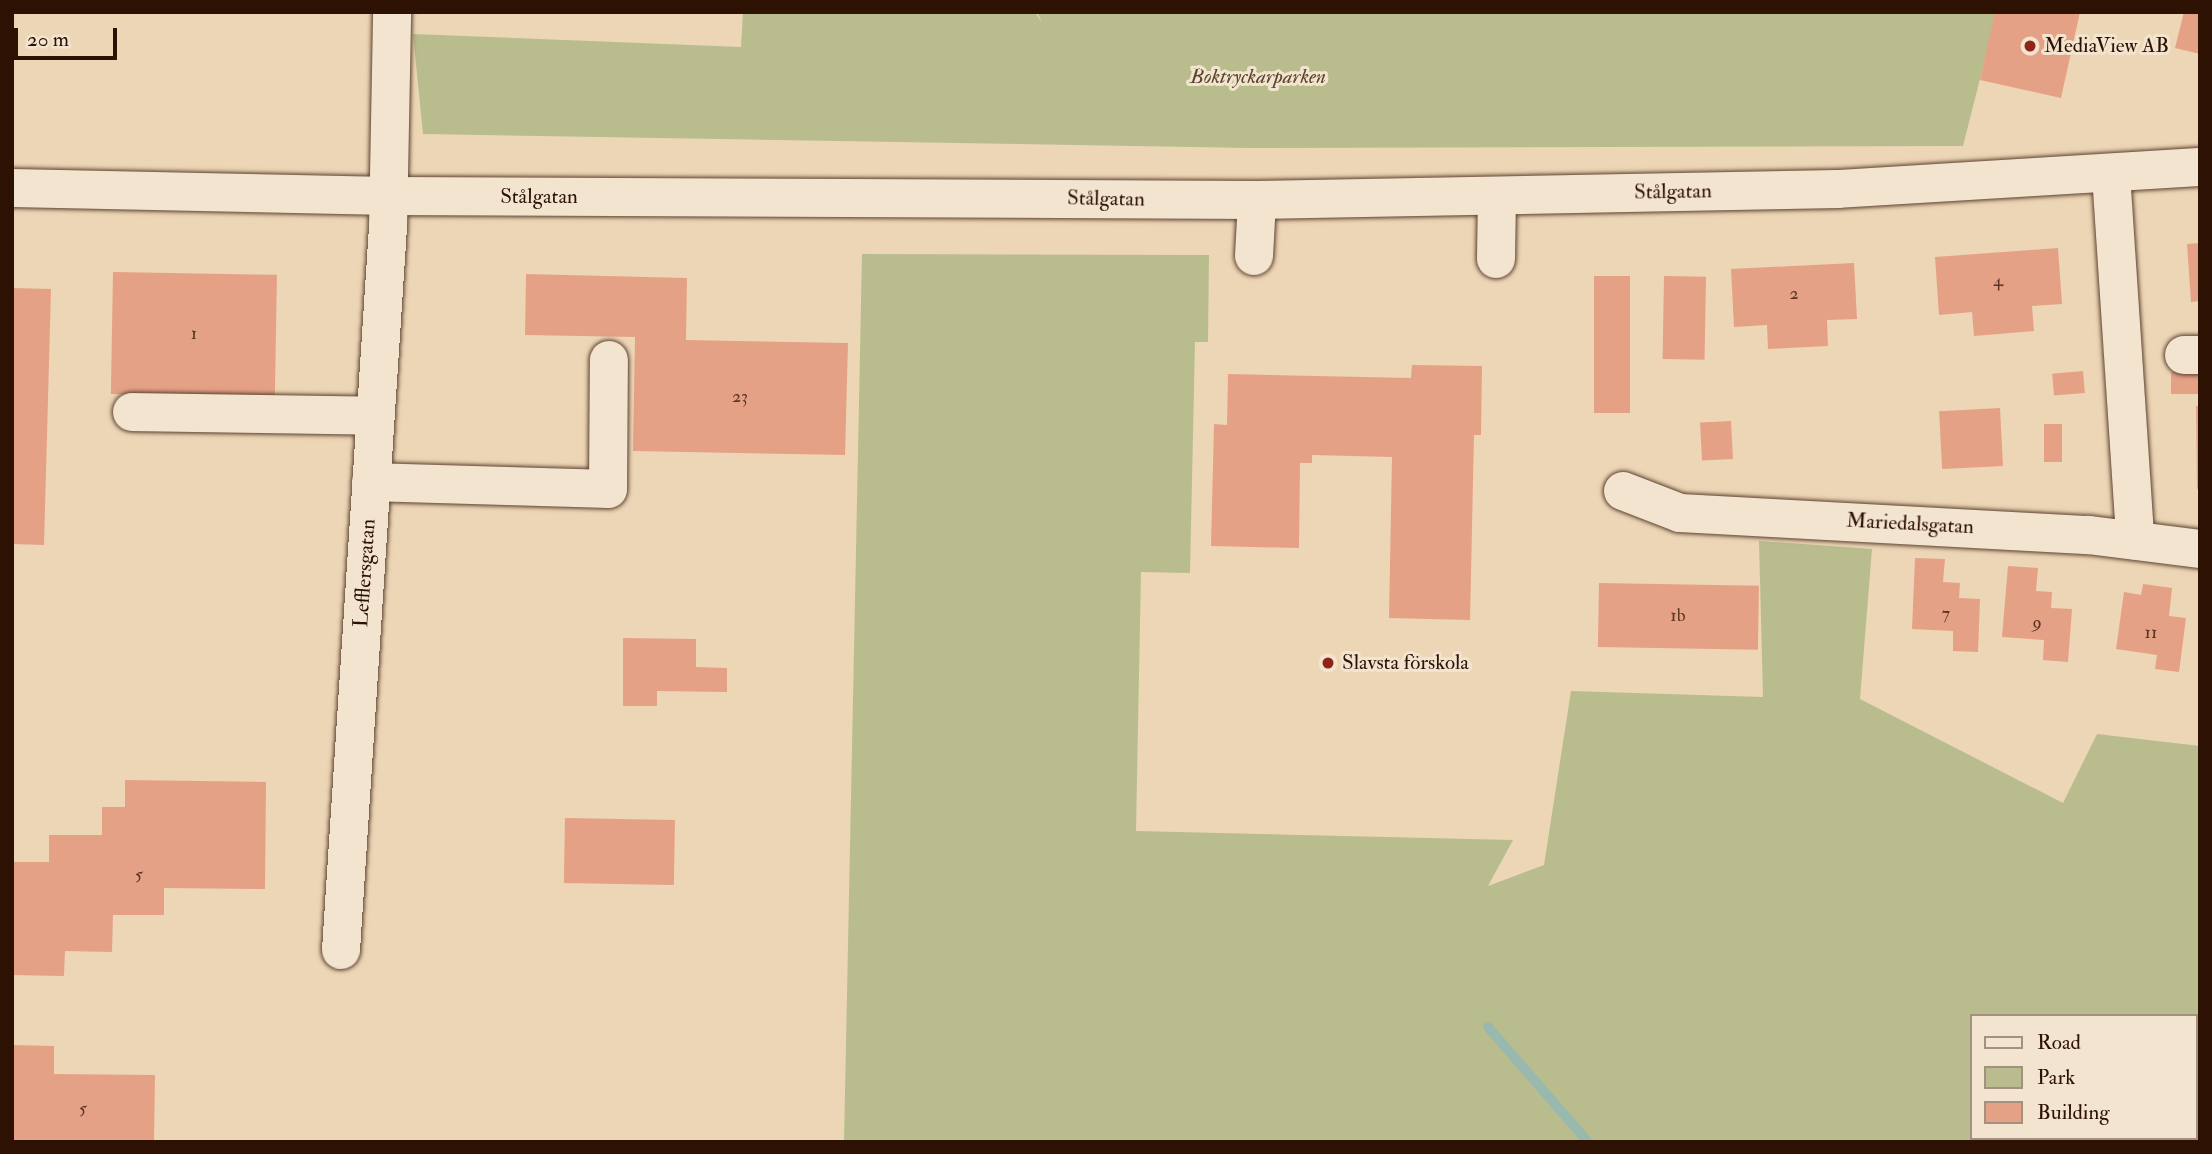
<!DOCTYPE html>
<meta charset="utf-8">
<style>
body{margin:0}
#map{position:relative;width:2212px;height:1154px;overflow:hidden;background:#edd6b6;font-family:"IM FELL Double Pica",serif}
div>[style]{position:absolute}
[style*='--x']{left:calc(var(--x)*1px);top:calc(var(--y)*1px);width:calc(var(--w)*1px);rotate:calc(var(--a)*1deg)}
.green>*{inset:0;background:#b9bd8d}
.stream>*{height:10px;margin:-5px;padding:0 5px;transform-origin:5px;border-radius:5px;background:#99b9af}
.building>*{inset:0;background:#e5a186;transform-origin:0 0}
.roads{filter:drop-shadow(0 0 2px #5d4330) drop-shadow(0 0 2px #5d4330)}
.minor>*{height:38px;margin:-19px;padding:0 19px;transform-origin:19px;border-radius:19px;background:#f3e4d0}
.dots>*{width:19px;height:19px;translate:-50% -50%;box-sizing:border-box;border:4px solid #f3e4d0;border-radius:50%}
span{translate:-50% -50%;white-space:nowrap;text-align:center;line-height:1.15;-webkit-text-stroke:6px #f3e4d0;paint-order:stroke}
.number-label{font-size:18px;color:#5b3624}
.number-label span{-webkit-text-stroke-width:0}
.poi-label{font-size:21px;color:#2d1204}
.left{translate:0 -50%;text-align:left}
.park-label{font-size:21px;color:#57452d;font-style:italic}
.street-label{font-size:21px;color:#2d1204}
.frame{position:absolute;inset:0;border:14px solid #2d1204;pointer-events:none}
.legend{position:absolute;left:1970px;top:1014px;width:228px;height:126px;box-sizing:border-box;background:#f3e4d0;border:2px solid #a4907e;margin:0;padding:9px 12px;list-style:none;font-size:21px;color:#2d1204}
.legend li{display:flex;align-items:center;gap:14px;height:35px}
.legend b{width:35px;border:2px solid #a4907e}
.scale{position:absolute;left:14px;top:28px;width:103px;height:32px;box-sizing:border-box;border:4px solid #2d1204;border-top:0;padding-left:9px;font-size:21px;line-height:24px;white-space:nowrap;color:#2d1204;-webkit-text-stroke:5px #f3e4d0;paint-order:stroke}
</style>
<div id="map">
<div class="green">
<div style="clip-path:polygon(743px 12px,1035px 12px,1042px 23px,1037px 12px,1997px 12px,1963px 146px,1250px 148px,423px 134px,413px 34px,741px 47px)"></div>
<div style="clip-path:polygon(evenodd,862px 254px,1209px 255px,1208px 342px,1195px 342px,1190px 573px,1141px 572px,1136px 831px,1513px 840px,1488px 886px,1544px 865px,1571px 691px,1763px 697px,1759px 541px,1872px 549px,1860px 699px,2063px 803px,2097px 734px,2200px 746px,2200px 1142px,844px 1142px,862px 254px,1972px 1016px,2196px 1016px,2196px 1138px,1972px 1138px,1972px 1016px)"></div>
</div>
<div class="stream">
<div style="--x:1488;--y:1027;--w:152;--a:49"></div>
</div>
<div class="building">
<div style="clip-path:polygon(1995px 12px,2080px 12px,2061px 98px,1980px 80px)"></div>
<div style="clip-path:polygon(2184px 12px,2200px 12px,2200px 54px,2175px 48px)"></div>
<div style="clip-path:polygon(2200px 243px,2200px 301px,2191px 302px,2187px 244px)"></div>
<div style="clip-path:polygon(2058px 248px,2062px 304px,2032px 306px,2034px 331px,1974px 336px,1972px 312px,1939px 315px,1935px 257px)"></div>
<div style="clip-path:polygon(1854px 263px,1857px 319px,1827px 320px,1828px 346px,1768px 349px,1767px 325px,1734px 327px,1731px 269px)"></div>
<div style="left:113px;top:272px;width:164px;height:122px;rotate:1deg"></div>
<div style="clip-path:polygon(526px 274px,687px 278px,686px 340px,848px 343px,845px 455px,633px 451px,635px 337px,525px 335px)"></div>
<div style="left:1594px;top:276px;width:36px;height:137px"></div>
<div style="left:1664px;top:276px;width:42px;height:83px;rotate:1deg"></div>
<div style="clip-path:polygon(12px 288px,51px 289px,44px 545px,12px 544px)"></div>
<div style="clip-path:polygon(1412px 365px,1482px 366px,1481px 435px,1474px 435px,1470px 620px,1389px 618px,1392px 457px,1312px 455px,1312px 463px,1300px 463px,1299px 548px,1211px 546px,1214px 424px,1227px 425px,1228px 374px,1411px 378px)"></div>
<div style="left:2083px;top:371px;width:22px;height:31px;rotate:85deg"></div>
<div style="left:2200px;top:372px;width:22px;height:29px;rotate:90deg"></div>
<div style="clip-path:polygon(2196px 406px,2200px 406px,2200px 489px,2197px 489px)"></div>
<div style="left:2000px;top:408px;width:58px;height:61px;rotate:87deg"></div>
<div style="left:1731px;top:421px;width:38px;height:31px;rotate:87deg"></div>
<div style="left:2044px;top:424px;width:18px;height:38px"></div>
<div style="clip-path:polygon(1915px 558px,1945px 559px,1943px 582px,1960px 583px,1959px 598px,1980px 599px,1978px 652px,1953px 651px,1953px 631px,1912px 629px)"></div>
<div style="clip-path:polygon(2008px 566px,2038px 568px,2036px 591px,2052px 592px,2051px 608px,2072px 609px,2068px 662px,2043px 660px,2044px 640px,2002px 637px)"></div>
<div style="left:1599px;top:583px;width:160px;height:64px;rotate:1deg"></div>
<div style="clip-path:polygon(2143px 584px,2172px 588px,2169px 616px,2186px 618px,2179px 672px,2155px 669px,2157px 655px,2116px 649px,2124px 592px,2141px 595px)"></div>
<div style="clip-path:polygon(623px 638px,696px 639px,696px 667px,727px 668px,727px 692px,657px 691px,657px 706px,623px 706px)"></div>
<div style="clip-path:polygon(125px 780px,266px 782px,265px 889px,164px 888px,164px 915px,113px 915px,112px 952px,65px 951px,64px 976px,12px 975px,12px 862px,49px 862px,49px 835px,102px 835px,102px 807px,125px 807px)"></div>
<div style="left:565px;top:818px;width:110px;height:65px;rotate:1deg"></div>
<div style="clip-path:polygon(12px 1045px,54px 1046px,54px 1074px,155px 1075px,154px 1142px,12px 1142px)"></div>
</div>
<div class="roads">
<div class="minor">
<div style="--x:2111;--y:174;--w:367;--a:86.2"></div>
<div style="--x:12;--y:188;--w:377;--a:1.2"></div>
<div style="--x:389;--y:196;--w:868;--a:0.26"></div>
<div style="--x:1257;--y:200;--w:581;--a:-1.08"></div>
<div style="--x:1838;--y:189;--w:363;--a:-3.5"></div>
<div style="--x:1254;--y:256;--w:56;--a:-86.9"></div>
<div style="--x:1496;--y:259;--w:63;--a:-89.1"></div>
<div style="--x:2184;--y:355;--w:16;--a:0"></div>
<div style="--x:132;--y:412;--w:243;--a:0.9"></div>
<div style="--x:371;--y:482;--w:237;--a:1.7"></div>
<div style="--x:608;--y:489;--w:129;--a:-89.6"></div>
<div style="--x:1623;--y:491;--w:61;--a:21.1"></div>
<div style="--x:1680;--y:513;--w:410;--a:3.1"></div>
<div style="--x:2089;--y:535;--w:112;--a:7.2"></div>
<div style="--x:341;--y:950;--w:724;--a:-86.28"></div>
<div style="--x:388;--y:228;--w:216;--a:-88.9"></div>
</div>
</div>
<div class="dots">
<div style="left:2030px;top:46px;background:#8f2418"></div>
<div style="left:1328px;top:663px;background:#8f2418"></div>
</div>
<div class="number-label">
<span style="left:1998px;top:281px">4</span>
<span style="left:1794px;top:294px">2</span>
<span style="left:194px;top:334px">1</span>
<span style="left:740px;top:397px">23</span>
<span style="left:1946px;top:614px">7</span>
<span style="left:1678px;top:616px">1b</span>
<span style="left:2037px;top:623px">9</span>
<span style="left:2151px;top:633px">11</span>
<span style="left:139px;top:875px">5</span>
<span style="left:83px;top:1109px">5</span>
</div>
<div class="poi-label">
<span class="left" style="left:2044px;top:46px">MediaView AB</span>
<span class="left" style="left:1342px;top:663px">Slavsta förskola</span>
</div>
<div class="park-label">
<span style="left:1258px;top:77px">Boktryckarparken</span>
</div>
<div class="street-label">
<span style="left:1673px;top:192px;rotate:-1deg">Stålgatan</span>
<span style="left:539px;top:197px">Stålgatan</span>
<span style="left:1106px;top:199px;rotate:1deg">Stålgatan</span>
<span style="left:1910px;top:524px;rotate:3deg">Mariedalsgatan</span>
<span style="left:365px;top:573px;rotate:-86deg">Lefflersgatan</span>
</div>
<div class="frame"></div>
<ul class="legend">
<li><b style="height:9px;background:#f3e4d0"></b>Road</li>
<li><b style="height:19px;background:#b9bd8d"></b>Park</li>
<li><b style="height:19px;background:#e5a186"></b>Building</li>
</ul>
<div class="scale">20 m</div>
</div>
